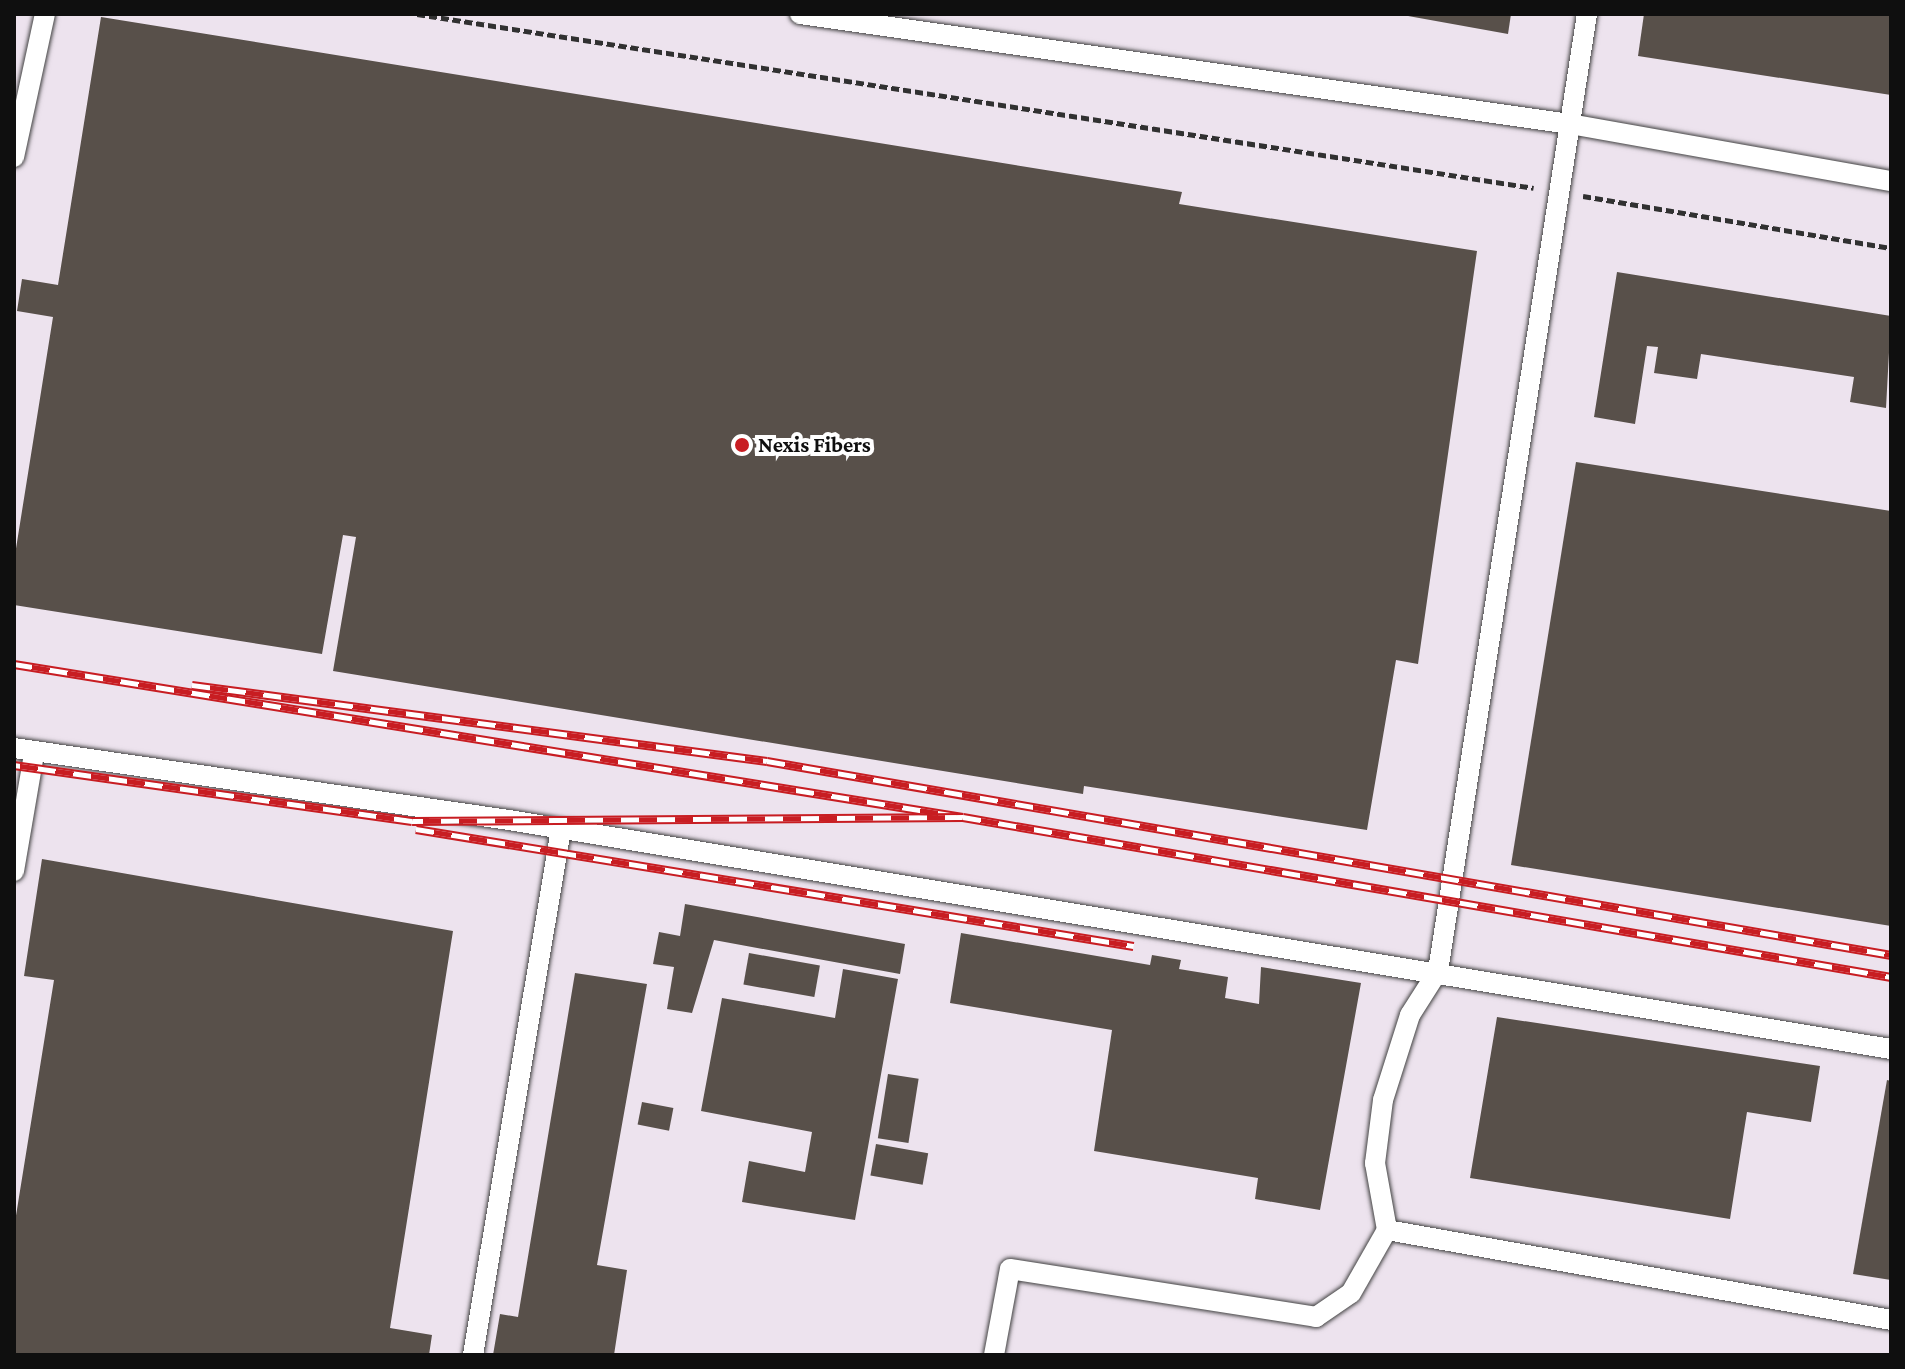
<!DOCTYPE html>
<style>
body{margin:0}
#map{position:relative;width:1905px;height:1369px;overflow:hidden;background:#fffcf0;font-family:"Crimson Pro",serif}
div>[style]{position:absolute}
[style*='--x']{left:calc(var(--x)*1px);top:calc(var(--y)*1px);width:calc(var(--w)*1px);rotate:calc(var(--a)*1deg)}
.industrial>*{inset:0;background:#ede3ee;transform-origin:0 0}
.building>*{inset:0;background:#58504a;transform-origin:0 0}
.path>*{height:5px;margin-top:-2.5px;transform-origin:0;background:repeating-linear-gradient(90deg,#313131 0 8px,transparent 0 12px)}
.roads{filter:drop-shadow(0 0 2px #424242) drop-shadow(0 0 2px #424242)}
.lane>*{height:20px;margin:-10px;padding:0 10px;transform-origin:10px;border-radius:10px;background:#fff}
.rail>*{height:9px;margin-top:-4.5px;transform-origin:0;background:repeating-linear-gradient(90deg,#fff 0 18px,#c81d22 0 36px);box-sizing:border-box;border-block:2px solid #c81d22}
.dots>*{width:22px;height:22px;translate:-50% -50%;box-sizing:border-box;border:4px solid #fff;border-radius:50%}
span{translate:-50% -50%;white-space:nowrap;text-align:center;line-height:1.15;-webkit-text-stroke:8px #fff;paint-order:stroke}
.poi-label{font-size:22px;color:#0f0f0f;font-weight:700}
.left{translate:0 -50%;text-align:left}
.frame{position:absolute;inset:0;border:16px solid #0f0f0f;pointer-events:none}
</style>
<div id="map">
<div class="industrial">
<div style="left:14px;top:14px;width:1877px;height:1341px"></div>
</div>
<div class="building">
<div style="clip-path:polygon(1397px 14px,1511px 14px,1508px 34px)"></div>
<div style="clip-path:polygon(1644px 14px,1891px 14px,1891px 95px,1638px 56px)"></div>
<div style="clip-path:polygon(101px 17px,1182px 192px,1179px 204px,1477px 251px,1418px 664px,1396px 660px,1367px 830px,1084px 786px,1083px 794px,333px 671px,356px 537px,343px 535px,322px 654px,14px 605px,14px 561px,53px 317px,17px 311px,22px 279px,58px 285px)"></div>
<div style="clip-path:polygon(1617px 272px,1891px 316px,1886px 408px,1850px 402px,1854px 377px,1701px 354px,1697px 379px,1654px 373px,1658px 347px,1647px 346px,1635px 424px,1594px 417px)"></div>
<div style="clip-path:polygon(1576px 462px,1891px 511px,1891px 926px,1511px 865px)"></div>
<div style="clip-path:polygon(42px 859px,453px 931px,390px 1328px,432px 1335px,429px 1355px,14px 1355px,14px 1228px,54px 980px,24px 976px)"></div>
<div style="clip-path:polygon(685px 904px,905px 944px,900px 974px,714px 940px,692px 1013px,667px 1009px,674px 967px,653px 964px,659px 932px,680px 936px)"></div>
<div style="clip-path:polygon(961px 933px,1150px 965px,1152px 955px,1181px 960px,1179px 969px,1228px 977px,1225px 998px,1259px 1004px,1261px 967px,1361px 983px,1320px 1210px,1255px 1199px,1258px 1178px,1094px 1151px,1112px 1030px,950px 1003px)"></div>
<div style="left:749px;top:953px;width:72px;height:32px;rotate:10deg"></div>
<div style="clip-path:polygon(843px 969px,898px 979px,855px 1220px,742px 1202px,749px 1161px,805px 1172px,812px 1132px,701px 1111px,722px 998px,835px 1018px)"></div>
<div style="clip-path:polygon(575px 973px,647px 984px,597px 1265px,627px 1270px,614px 1355px,493px 1355px,500px 1314px,518px 1317px)"></div>
<div style="clip-path:polygon(1497px 1017px,1820px 1066px,1811px 1122px,1747px 1112px,1730px 1219px,1470px 1178px)"></div>
<div style="left:888px;top:1074px;width:31px;height:65px;rotate:9deg"></div>
<div style="clip-path:polygon(1887px 1080px,1891px 1081px,1891px 1280px,1853px 1274px)"></div>
<div style="left:642px;top:1102px;width:32px;height:23px;rotate:11deg"></div>
<div style="left:876px;top:1144px;width:53px;height:32px;rotate:10deg"></div>
</div>
<div class="path">
<div style="--x:417;--y:14;--w:1130;--a:8.85"></div>
<div style="--x:1583;--y:196;--w:312;--a:9.6"></div>
</div>
<div class="roads">
<div class="lane">
<div style="--x:800;--y:14;--w:778;--a:8.13"></div>
<div style="--x:1570;--y:124;--w:326;--a:10.1"></div>
<div style="--x:1587;--y:14;--w:969;--a:98.85"></div>
<div style="--x:1438;--y:971;--w:52;--a:122.5"></div>
<div style="--x:1410;--y:1015;--w:89;--a:107.6"></div>
<div style="--x:1383;--y:1100;--w:64;--a:97.2"></div>
<div style="--x:1375;--y:1163;--w:68;--a:79.8"></div>
<div style="--x:1387;--y:1230;--w:512;--a:10.12"></div>
<div style="--x:14;--y:157;--w:146;--a:-77.8"></div>
<div style="--x:14;--y:748;--w:500;--a:8.28"></div>
<div style="--x:509;--y:820;--w:1401;--a:9.41"></div>
<div style="--x:14;--y:871;--w:119;--a:-80.3"></div>
<div style="--x:473;--y:1355;--w:533;--a:-80.5"></div>
<div style="--x:994;--y:1355;--w:87;--a:-79.5"></div>
<div style="--x:1010;--y:1269;--w:310;--a:8.9"></div>
<div style="--x:1316;--y:1317;--w:42;--a:-34.4"></div>
<div style="--x:1351;--y:1293;--w:73;--a:-60.3"></div>
</div>
</div>
<div class="rail">
<div style="--x:14;--y:664;--w:961;--a:9.16"></div>
<div style="--x:963;--y:817;--w:551;--a:179.58"></div>
<div style="--x:412;--y:821;--w:402;--a:-172"></div>
<div style="--x:192;--y:685;--w:580;--a:7.53"></div>
<div style="--x:767;--y:761;--w:1141;--a:9.79"></div>
<div style="--x:963;--y:817;--w:942;--a:9.78"></div>
<div style="--x:416;--y:829;--w:727;--a:9.26"></div>
</div>
<div class="dots">
<div style="left:742px;top:445px;background:#c81d22"></div>
</div>
<div class="poi-label">
<span class="left" style="left:758px;top:445px">Nexis Fibers</span>
</div>
<div class="frame"></div>
</div>
